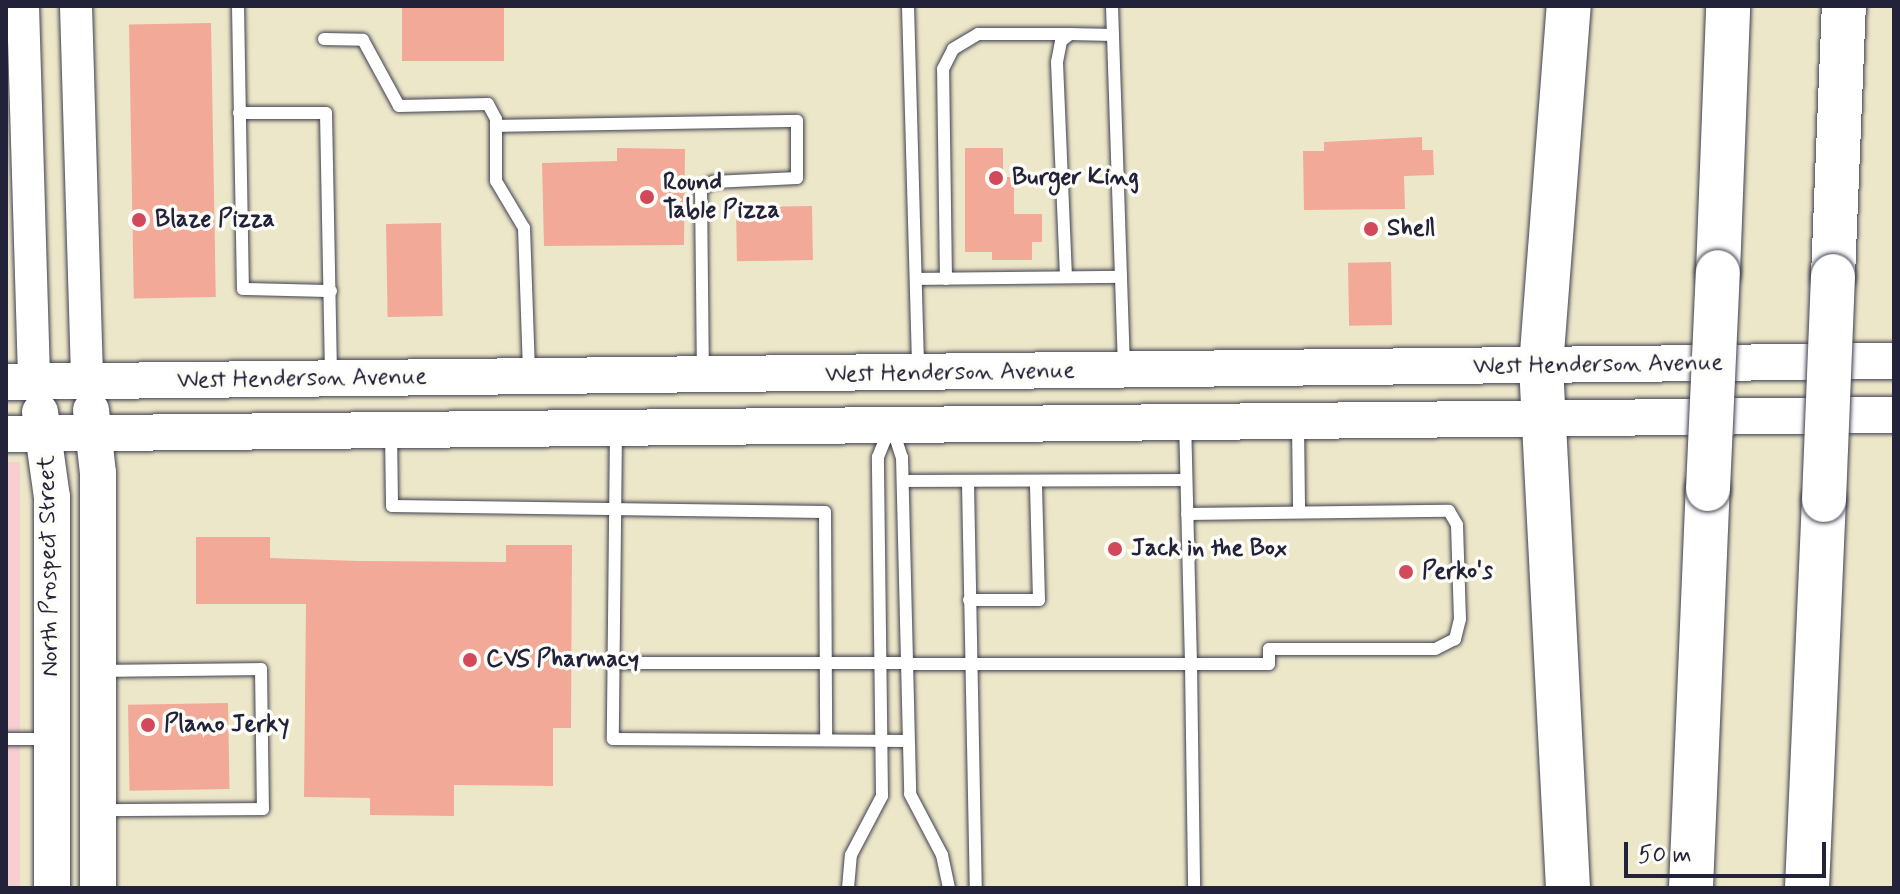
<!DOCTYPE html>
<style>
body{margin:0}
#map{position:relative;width:1900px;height:894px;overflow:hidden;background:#ede7c9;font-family:Mynerve,sans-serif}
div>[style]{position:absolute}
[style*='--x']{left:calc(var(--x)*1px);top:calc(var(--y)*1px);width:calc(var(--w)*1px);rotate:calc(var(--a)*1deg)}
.built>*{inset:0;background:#f7cfd0;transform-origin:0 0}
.building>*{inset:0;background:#f3a997;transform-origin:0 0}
.roads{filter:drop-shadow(0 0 2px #404050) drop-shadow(0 0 2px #404050)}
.service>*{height:12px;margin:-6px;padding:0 6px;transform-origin:6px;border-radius:6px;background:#fff}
.tertiary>*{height:32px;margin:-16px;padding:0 16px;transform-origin:16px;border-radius:16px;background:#fff}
.secondary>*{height:36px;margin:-18px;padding:0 18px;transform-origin:18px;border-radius:18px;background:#fff}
.motorway>*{height:44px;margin:-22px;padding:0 22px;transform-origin:22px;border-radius:22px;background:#fff}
.bridges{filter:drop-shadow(0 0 2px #404050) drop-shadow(0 0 2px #404050)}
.motorway-bridge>*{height:44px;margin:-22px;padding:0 22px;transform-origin:22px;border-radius:22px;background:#fff}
.dots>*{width:22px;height:22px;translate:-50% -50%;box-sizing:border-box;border:4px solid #fdfcf7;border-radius:50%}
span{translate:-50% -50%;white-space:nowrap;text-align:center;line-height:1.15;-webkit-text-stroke:7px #fdfcf7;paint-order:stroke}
.poi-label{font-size:24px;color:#22223b;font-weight:700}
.left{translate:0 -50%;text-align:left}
.street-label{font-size:24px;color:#22223b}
.frame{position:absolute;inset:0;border:8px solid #22223b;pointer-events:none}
.scale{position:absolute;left:1624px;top:842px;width:202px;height:36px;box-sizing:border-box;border:4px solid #22223b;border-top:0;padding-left:10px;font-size:24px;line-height:28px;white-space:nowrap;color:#22223b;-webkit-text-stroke:6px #fdfcf7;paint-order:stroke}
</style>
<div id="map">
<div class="built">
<div style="left:6px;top:462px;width:14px;height:426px"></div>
</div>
<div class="building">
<div style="left:402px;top:6px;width:102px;height:55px"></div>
<div style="left:211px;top:23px;width:274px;height:82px;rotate:89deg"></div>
<div style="clip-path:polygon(1422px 137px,1422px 150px,1433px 150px,1434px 175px,1404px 176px,1405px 209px,1304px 210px,1303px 151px,1324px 151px,1324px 142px)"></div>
<div style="clip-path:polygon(617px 148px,685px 149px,684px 245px,544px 246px,542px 163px,617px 161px)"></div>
<div style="clip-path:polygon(965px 148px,1003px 148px,1003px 177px,1014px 177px,1014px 214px,1042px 214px,1042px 242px,1032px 242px,1032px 260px,992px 260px,992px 252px,965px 252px)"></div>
<div style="left:812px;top:206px;width:54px;height:76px;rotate:89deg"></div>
<div style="left:441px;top:223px;width:93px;height:55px;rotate:89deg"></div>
<div style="left:1391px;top:262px;width:63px;height:43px;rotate:89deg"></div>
<div style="clip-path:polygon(196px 537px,270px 537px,270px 558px,359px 561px,506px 562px,506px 545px,572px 545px,571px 728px,553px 728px,553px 786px,454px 785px,454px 816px,370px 815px,370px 798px,304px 797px,306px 604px,196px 604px)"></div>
<div style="left:228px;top:703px;width:86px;height:100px;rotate:89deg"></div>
</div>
<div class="roads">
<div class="service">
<div style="--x:238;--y:6;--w:283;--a:89"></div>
<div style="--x:243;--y:289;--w:88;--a:1.3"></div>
<div style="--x:908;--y:6;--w:364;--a:88.4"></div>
<div style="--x:1112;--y:6;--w:361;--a:88.1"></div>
<div style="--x:324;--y:39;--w:39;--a:1"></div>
<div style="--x:363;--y:40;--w:75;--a:61.4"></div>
<div style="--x:399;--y:106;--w:89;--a:-1.3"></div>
<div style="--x:488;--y:104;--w:17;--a:62"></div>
<div style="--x:496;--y:119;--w:62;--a:90"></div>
<div style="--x:496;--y:181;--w:55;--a:59.2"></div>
<div style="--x:524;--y:228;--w:146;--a:88"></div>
<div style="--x:239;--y:113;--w:87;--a:0"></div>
<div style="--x:326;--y:113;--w:262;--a:88.9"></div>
<div style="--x:496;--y:126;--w:301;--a:-1"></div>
<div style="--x:797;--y:121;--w:57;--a:90"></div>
<div style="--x:797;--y:178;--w:84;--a:177.3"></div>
<div style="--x:713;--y:182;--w:14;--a:150"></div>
<div style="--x:701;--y:189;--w:182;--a:89.4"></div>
<div style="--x:1066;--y:277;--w:215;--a:-92.4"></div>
<div style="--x:1057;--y:62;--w:21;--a:-79"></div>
<div style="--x:1061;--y:41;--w:11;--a:-38"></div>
<div style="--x:1070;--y:34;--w:43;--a:1.3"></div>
<div style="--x:916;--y:279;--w:205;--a:-0.6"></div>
<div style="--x:946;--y:279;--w:210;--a:-90.8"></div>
<div style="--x:943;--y:69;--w:22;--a:-63"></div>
<div style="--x:953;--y:49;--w:29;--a:-31"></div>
<div style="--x:978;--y:34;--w:92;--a:0"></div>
<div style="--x:1298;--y:424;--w:87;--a:89.3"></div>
<div style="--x:616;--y:430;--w:309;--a:90.6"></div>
<div style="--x:613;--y:739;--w:295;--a:0.4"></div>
<div style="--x:391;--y:432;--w:74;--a:89.2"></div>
<div style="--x:392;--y:506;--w:433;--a:0.8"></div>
<div style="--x:825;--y:512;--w:228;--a:89.7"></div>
<div style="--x:903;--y:481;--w:283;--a:-0.2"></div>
<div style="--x:968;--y:483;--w:405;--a:88.9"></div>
<div style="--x:1187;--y:514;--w:262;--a:-0.7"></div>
<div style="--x:1449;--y:511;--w:16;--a:60"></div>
<div style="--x:1457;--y:525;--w:94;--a:88.2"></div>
<div style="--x:1460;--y:619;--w:21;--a:104"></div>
<div style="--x:1455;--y:639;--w:22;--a:153"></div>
<div style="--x:1435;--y:649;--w:166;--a:180"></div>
<div style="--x:1269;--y:649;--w:15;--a:90"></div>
<div style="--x:1269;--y:664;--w:78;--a:180"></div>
<div style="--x:1191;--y:664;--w:224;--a:89.2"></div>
<div style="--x:969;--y:600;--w:70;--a:0"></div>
<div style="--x:1039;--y:600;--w:118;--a:-91.5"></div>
<div style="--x:613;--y:663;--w:578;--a:0.1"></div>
<div style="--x:1191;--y:664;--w:240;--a:-91.4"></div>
<div style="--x:101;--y:671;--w:160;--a:-0.7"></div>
<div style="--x:261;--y:669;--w:140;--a:89.2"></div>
<div style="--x:263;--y:809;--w:162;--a:179.6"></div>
<div style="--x:6;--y:739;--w:45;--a:0"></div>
<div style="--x:848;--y:888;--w:33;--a:-85"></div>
<div style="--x:851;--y:855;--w:67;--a:-62.3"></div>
<div style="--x:882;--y:796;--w:339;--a:-90.7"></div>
<div style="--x:878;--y:457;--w:35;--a:-68"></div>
<div style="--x:891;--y:424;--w:35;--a:72"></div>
<div style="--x:902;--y:457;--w:337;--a:88.6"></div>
<div style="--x:910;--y:794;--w:69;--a:62.3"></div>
<div style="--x:942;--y:855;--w:34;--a:78"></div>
</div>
<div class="tertiary">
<div style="--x:23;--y:6;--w:377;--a:88.3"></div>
<div style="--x:76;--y:6;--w:376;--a:88.3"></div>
</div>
<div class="secondary">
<div style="--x:6;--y:382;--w:1888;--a:-0.64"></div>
<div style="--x:91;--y:410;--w:63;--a:83.7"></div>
<div style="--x:98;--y:473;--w:415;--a:90"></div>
<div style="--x:40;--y:412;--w:86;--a:82"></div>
<div style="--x:52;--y:497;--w:391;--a:90"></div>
<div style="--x:6;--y:434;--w:1888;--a:-0.58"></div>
</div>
<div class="motorway">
<div style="--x:1718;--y:272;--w:266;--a:-87.8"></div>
<div style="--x:1833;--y:276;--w:270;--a:-87.7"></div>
<div style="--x:1568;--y:888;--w:523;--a:-92.96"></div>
<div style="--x:1541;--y:366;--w:361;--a:-85.6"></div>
<div style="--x:1691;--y:888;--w:399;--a:-87.6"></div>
<div style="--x:1807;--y:888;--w:388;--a:-87.5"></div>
</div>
</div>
<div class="bridges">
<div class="motorway-bridge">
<div style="--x:1708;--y:489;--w:217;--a:-87.4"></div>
<div style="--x:1824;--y:500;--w:224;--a:-87.7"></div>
</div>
</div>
<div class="dots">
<div style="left:996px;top:178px;background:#d1495b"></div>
<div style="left:647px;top:197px;background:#d1495b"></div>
<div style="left:139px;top:220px;background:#d1495b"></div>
<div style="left:1371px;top:229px;background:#d1495b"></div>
<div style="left:1115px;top:549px;background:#d1495b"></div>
<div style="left:1406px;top:572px;background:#d1495b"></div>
<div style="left:470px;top:660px;background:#d1495b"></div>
<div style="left:148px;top:725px;background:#d1495b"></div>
</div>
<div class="poi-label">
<span class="left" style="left:1012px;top:178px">Burger King</span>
<span class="left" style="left:663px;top:197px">Round<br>Table Pizza</span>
<span class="left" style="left:155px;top:220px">Blaze Pizza</span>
<span class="left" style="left:1387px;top:229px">Shell</span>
<span class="left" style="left:1131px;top:549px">Jack in the Box</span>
<span class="left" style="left:1422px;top:572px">Perko's</span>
<span class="left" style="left:486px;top:660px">CVS Pharmacy</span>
<span class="left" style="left:164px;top:725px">Plano Jerky</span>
</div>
<div class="street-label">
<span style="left:1598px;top:365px;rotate:-1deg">West Henderson Avenue</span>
<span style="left:950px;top:373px;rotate:-1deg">West Henderson Avenue</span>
<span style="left:302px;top:379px;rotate:-1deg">West Henderson Avenue</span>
<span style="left:49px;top:566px;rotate:-91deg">North Prospect Street</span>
</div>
<div class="frame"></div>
<div class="scale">50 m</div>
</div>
